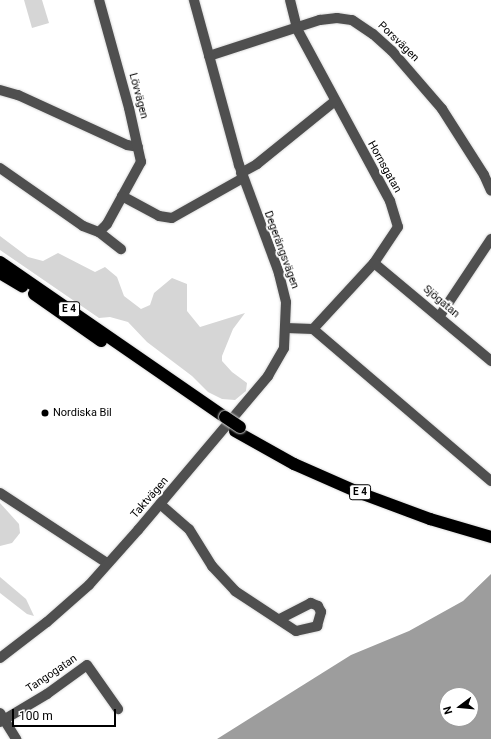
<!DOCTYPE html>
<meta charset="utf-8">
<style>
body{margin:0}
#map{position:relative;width:491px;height:739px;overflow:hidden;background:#fff;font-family:Roboto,sans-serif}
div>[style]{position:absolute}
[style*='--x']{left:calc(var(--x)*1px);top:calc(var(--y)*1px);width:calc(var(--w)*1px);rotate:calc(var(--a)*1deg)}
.green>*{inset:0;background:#d6d6d6}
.water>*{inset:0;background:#9d9d9d}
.roads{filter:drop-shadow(0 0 1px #dbdbdb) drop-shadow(0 0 1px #dbdbdb)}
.minor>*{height:10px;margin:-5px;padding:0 5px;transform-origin:5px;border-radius:5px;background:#4f4f4f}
.highway>*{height:12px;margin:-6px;padding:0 6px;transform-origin:6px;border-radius:6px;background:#000}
.bridges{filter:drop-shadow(0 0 1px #dbdbdb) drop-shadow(0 0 1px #dbdbdb)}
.highway-bridge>*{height:12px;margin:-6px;padding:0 6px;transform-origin:6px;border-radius:6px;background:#000}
.dots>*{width:11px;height:11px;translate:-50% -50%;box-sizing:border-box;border:2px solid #fff;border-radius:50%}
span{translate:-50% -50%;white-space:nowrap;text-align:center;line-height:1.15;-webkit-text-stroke:4px #fff;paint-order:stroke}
.shield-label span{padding:1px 3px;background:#fff;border:1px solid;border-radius:3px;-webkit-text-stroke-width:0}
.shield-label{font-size:10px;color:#000;font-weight:700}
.street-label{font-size:11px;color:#000}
.poi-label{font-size:11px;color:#000}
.left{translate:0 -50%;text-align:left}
.north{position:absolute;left:439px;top:687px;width:40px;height:40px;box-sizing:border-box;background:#fff;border:1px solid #999;border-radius:50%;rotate:254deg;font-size:11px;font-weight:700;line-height:16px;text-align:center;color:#000}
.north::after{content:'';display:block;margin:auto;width:14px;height:18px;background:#000;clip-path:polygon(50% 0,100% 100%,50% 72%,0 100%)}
.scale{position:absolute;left:12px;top:709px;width:104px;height:18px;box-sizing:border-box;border:2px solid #000;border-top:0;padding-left:5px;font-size:12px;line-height:14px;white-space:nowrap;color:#000;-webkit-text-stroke:3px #fff;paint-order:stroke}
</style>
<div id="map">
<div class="green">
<div style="clip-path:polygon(24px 0,42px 0,49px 23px,32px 28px)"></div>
<div style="clip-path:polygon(0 236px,28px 257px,43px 261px,58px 253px,95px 272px,105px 267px,117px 277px,124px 296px,141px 309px,150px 305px,154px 293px,172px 278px,187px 284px,187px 311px,200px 327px,245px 313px,233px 329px,222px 356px,222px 361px,232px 372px,247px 383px,246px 391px,235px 400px,222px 399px,208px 392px,192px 376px,147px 342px,128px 322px,110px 317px,99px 318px,0 250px)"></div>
<div style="clip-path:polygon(0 503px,19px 524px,20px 533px,12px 543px,0 546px)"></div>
<div style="clip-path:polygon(0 577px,26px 599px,34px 616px,27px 614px,0 593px)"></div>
</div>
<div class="water">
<div style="clip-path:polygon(evenodd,491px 574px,491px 739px,217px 739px,351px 655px,409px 631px,463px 601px,491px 574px,447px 695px,471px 695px,471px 719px,447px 719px,447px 695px)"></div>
</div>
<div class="roads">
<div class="minor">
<div style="--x:290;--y:0;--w:30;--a:76"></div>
<div style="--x:297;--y:29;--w:196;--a:61.6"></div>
<div style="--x:390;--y:201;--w:27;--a:73"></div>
<div style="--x:398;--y:227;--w:43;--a:123.7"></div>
<div style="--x:374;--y:263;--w:90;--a:132.7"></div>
<div style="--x:209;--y:56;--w:117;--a:-18"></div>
<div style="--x:320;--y:20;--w:17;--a:-7"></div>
<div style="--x:337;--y:18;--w:15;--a:8"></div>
<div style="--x:352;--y:20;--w:25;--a:34"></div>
<div style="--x:373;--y:34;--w:25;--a:42"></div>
<div style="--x:392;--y:51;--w:77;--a:49.2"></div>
<div style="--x:442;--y:109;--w:78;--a:57.5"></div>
<div style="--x:484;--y:175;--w:17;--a:66"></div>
<div style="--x:0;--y:90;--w:19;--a:16"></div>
<div style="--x:18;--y:95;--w:120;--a:24.6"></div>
<div style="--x:127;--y:145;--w:11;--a:10"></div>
<div style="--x:0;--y:168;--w:101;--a:34.9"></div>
<div style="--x:83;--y:226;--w:17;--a:21"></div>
<div style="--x:99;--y:232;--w:11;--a:-45"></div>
<div style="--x:107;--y:224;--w:71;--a:-61.3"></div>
<div style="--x:141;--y:162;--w:55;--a:-102.5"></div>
<div style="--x:129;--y:108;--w:112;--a:-105.5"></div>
<div style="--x:241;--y:173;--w:18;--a:-29"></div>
<div style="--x:257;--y:164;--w:100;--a:-38.9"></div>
<div style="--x:122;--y:196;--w:42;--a:28.4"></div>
<div style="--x:159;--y:216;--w:13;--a:9"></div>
<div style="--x:172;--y:218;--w:81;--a:-29.4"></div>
<div style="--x:99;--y:232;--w:28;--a:38"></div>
<div style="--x:374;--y:263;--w:153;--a:39.9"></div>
<div style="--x:439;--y:317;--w:94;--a:-56.3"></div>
<div style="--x:286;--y:328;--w:27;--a:2"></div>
<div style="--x:313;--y:329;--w:234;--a:40.5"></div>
<div style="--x:0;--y:493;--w:128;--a:33.2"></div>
<div style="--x:160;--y:504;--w:38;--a:41"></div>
<div style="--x:189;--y:529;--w:44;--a:58.1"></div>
<div style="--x:212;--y:566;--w:34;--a:47"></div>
<div style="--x:235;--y:591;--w:73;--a:33.3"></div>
<div style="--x:296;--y:631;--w:22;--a:-13"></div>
<div style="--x:317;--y:626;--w:15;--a:-74"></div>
<div style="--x:321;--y:612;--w:7;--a:-117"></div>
<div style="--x:318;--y:606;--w:8;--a:-157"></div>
<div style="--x:311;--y:603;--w:36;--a:153"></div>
<div style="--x:0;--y:658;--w:59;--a:-37.5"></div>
<div style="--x:47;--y:622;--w:56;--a:-41.4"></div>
<div style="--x:89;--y:585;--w:74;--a:-48.3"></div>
<div style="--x:138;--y:530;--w:202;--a:-49.8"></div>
<div style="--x:268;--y:376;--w:32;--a:-60"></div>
<div style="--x:284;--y:348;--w:46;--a:-87.5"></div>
<div style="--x:286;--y:302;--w:30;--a:-104"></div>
<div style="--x:279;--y:273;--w:115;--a:-110.3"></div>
<div style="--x:239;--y:165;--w:171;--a:-105.3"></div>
<div style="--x:0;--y:713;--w:31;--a:58"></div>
<div style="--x:0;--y:722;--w:55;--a:-30.8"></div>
<div style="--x:47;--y:694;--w:49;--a:-35.9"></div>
<div style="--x:87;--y:665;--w:54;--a:54.8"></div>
</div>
<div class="highway">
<div style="--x:0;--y:262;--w:273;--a:34.6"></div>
<div style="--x:0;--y:273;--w:26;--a:31"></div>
<div style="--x:34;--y:294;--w:82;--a:35"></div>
<div style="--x:235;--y:431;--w:68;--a:29.2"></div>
<div style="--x:294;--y:464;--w:72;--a:23.7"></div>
<div style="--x:360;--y:493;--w:75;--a:20.4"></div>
<div style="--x:430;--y:519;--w:64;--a:16.4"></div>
</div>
</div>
<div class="bridges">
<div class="highway-bridge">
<div style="--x:225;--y:417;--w:18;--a:34"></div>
</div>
</div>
<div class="dots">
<div style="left:45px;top:413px;background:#000"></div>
</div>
<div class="shield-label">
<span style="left:69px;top:309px">E 4</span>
<span style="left:360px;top:492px">E 4</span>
</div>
<div class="street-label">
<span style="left:398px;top:42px;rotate:44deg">Porsvägen</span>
<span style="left:138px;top:96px;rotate:75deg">Lövvägen</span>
<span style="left:384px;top:167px;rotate:61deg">Hornsgatan</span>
<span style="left:281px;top:250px;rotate:70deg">Degerängsvägen</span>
<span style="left:441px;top:302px;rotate:40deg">Sjögatan</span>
<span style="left:150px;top:498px;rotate:-49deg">Taktvägen</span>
<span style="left:52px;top:674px;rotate:-34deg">Tangogatan</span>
</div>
<div class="poi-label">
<span class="left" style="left:53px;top:413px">Nordiska Bil</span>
</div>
<div class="north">N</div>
<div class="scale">100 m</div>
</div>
